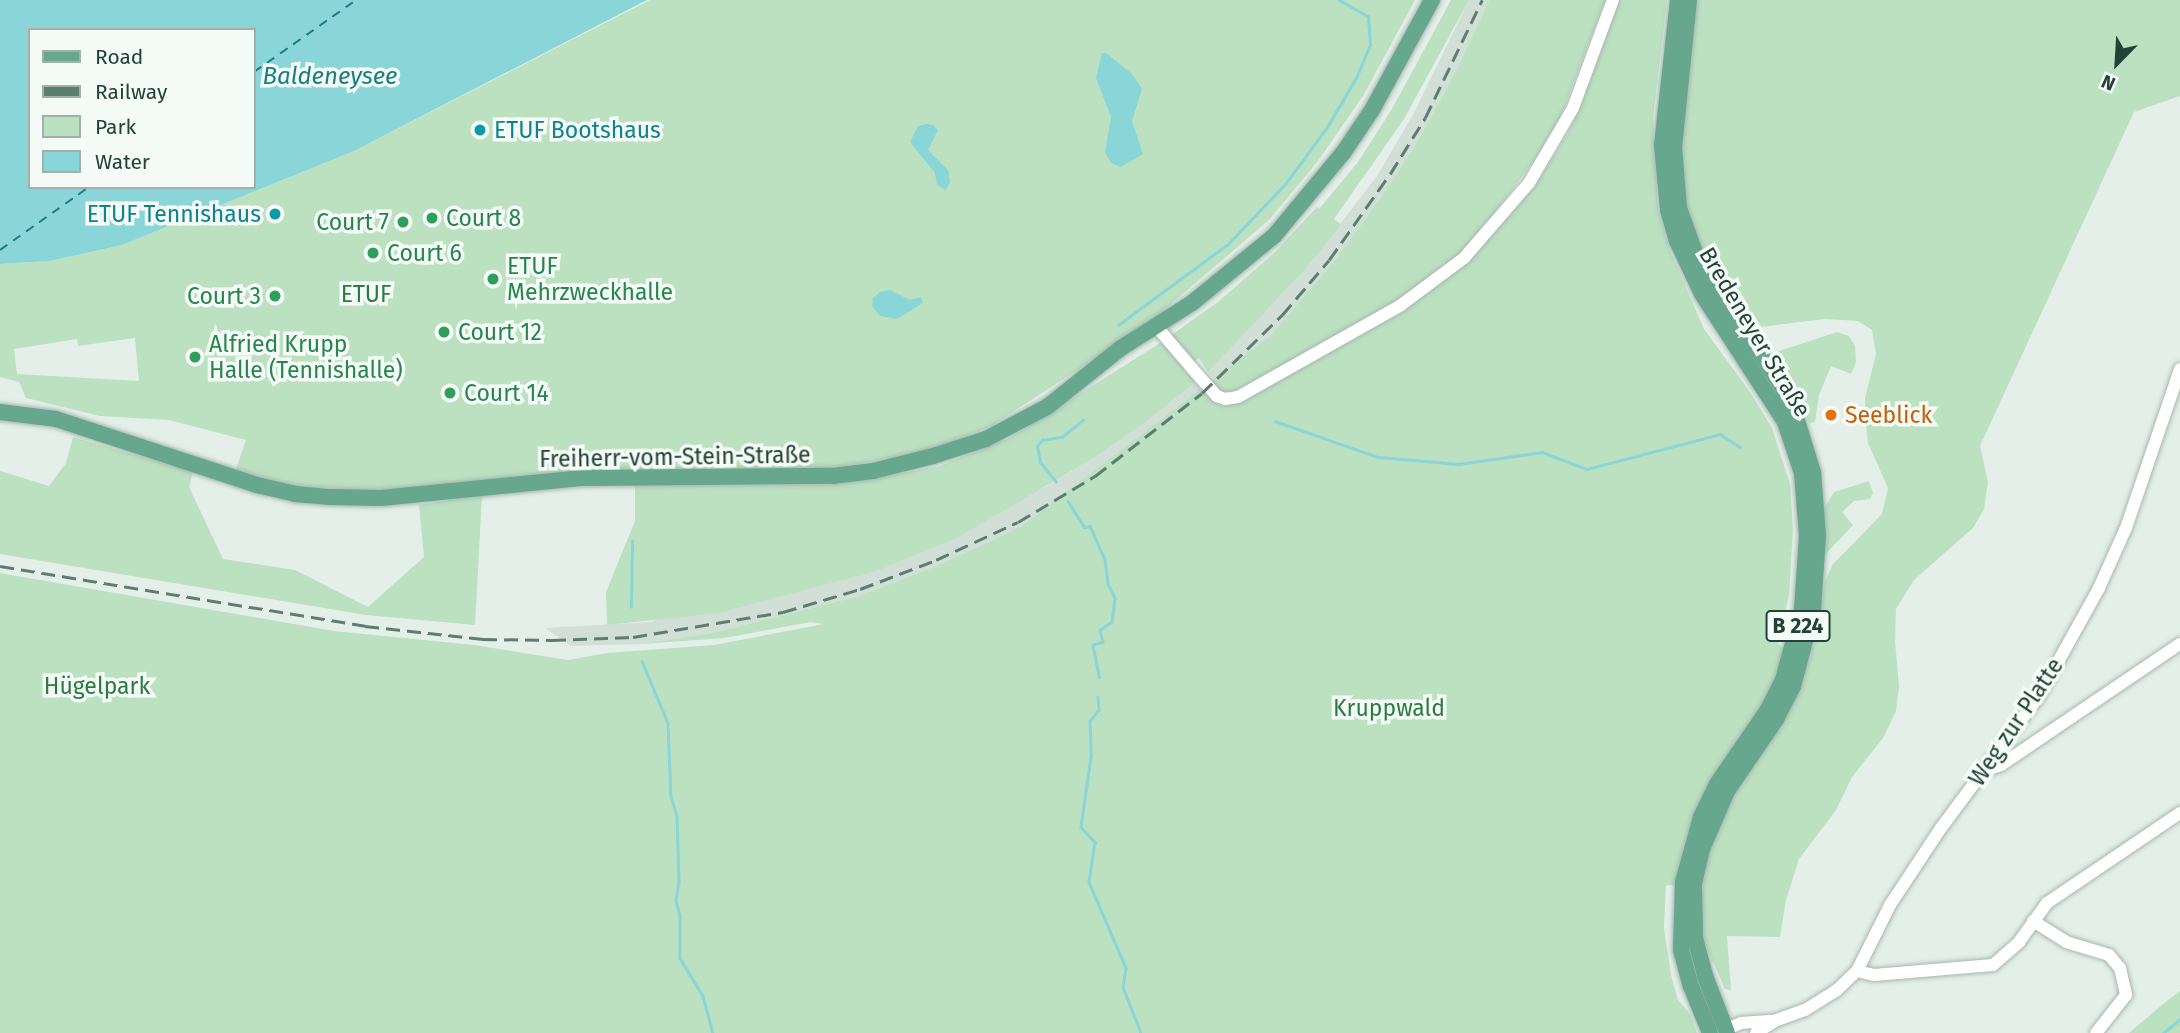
<!DOCTYPE html>
<meta charset="utf-8">
<style>
body{margin:0}
#map{position:relative;width:2180px;height:1033px;overflow:hidden;background:#e4efe9;font-family:"Fira Sans",sans-serif}
div>[style]{position:absolute}
[style*='--x']{left:calc(var(--x)*1px);top:calc(var(--y)*1px);width:calc(var(--w)*1px);rotate:calc(var(--a)*1deg)}
.built>*{inset:0;background:#d2dfd7}
.green>*{inset:0;background:#bce1c1}
.water>*{inset:0;background:#89d5d7}
.stream>*{height:2.5px;margin:-1.25px;padding:0 1.25px;transform-origin:1.25px;border-radius:1.25px;background:#89d5d7}
.ferry>*{height:2px;margin-top:-1px;transform-origin:0;background:repeating-linear-gradient(90deg,#177f83 0 9px,transparent 0 16px)}
.roads{filter:drop-shadow(0 0 2px #a6b8af) drop-shadow(0 0 2px #a6b8af)}
.minor>*{height:12px;margin:-6px;padding:0 6px;transform-origin:6px;border-radius:6px;background:#fff}
.major>*{height:16px;margin:-8px;padding:0 8px;transform-origin:8px;border-radius:8px;background:#66a78e}
.rail>*{height:2.5px;margin-top:-1.25px;transform-origin:0;background:repeating-linear-gradient(90deg,#5d7d70 0 14px,transparent 0 21px)}
.dots>*{width:19px;height:19px;translate:-50% -50%;box-sizing:border-box;border:4px solid #f5fbf7;border-radius:50%}
span{translate:-50% -50%;white-space:nowrap;text-align:center;line-height:1.15;-webkit-text-stroke:7px #f5fbf7;paint-order:stroke}
.shield-label span{padding:2px 5px;background:#f5fbf7;border:2px solid;border-radius:5px;-webkit-text-stroke-width:0}
.shield-label{font-size:21px;color:#224235;font-weight:700}
.culture-label{font-size:23px;color:#0d838f}
.left{translate:0 -50%;text-align:left}
.right{translate:-100% -50%;text-align:right}
.leisure-label{font-size:23px;color:#27864d}
.park-label{font-size:23px;color:#297c3e}
.street-label{font-size:23px;color:#224235}
.food-label{font-size:23px;color:#c56008}
.water-label{font-size:24px;color:#177f83;font-style:italic}
.legend{position:absolute;left:28px;top:28px;width:228px;height:161px;box-sizing:border-box;background:#f5fbf7;border:2px solid #a1b1a9;margin:0;padding:9px 12px;list-style:none;font-size:21px;color:#224235}
.legend li{display:flex;align-items:center;gap:14px;height:35px}
.legend b{width:35px;border:2px solid #a1b1a9}
.north{position:absolute;left:2082px;top:28px;width:70px;height:70px;-webkit-text-stroke:5px #f5fbf7;paint-order:stroke;rotate:204deg;font-size:19px;font-weight:700;line-height:28px;text-align:center;color:#224235}
.north::after{content:'';display:block;margin:auto;width:24px;height:32px;background:#224235;clip-path:polygon(50% 0,100% 100%,50% 72%,0 100%)}
</style>
<div id="map">
<div class="built">
<div style="clip-path:polygon(1469px 0,1489px 0,1457px 69px,1416px 144px,1384px 193px,1335px 260px,1270px 336px,1219px 384px,1208px 372px,1303px 272px,1377px 176px,1414px 113px)"></div>
<div style="clip-path:polygon(1195px 382px,1205px 395px,1022px 526px,939px 565px,859px 596px,713px 633px,641px 644px,571px 646px,545px 628px,651px 622px,1042px 489px,1092px 459px)"></div>
</div>
<div class="green">
<div style="clip-path:polygon(evenodd,650px 0,1415px 0,1363px 96px,1318px 161px,1269px 220px,1144px 327px,991px 426px,929px 451px,823px 470px,381px 491px,304px 487px,281px 484px,236px 469px,246px 440px,169px 420px,100px 416px,26px 398px,19px 382px,0 377px,0 264px,50px 261px,122px 245px,354px 151px,650px 0,135px 338px,139px 381px,17px 374px,14px 349px,77px 339px,78px 346px,135px 338px)"></div>
<div style="clip-path:polygon(1451px 0,1469px 0,1404px 119px,1334px 219px,1341px 225px,1303px 272px,1208px 372px,1199px 358px,1184px 369px,1195px 382px,1148px 420px,1092px 459px,957px 538px,876px 571px,718px 613px,607px 625px,606px 592px,635px 521px,635px 485px,839px 484px,937px 467px,1010px 438px,1160px 343px,1218px 302px,1274px 253px,1317px 207px,1319px 209px,1358px 162px,1392px 109px)"></div>
<div style="clip-path:polygon(evenodd,1489px 0,1667px 0,1653px 118px,1658px 211px,1671px 253px,1704px 329px,1750px 392px,1772px 428px,1790px 484px,1793px 530px,1789px 595px,1778px 644px,1787px 651px,1774px 685px,1698px 807px,1686px 839px,1677px 885px,1666px 885px,1664px 928px,1671px 975px,1678px 1000px,1690px 1014px,1697px 1033px,0 1033px,0 573px,334px 631px,474px 645px,568px 660px,607px 653px,714px 645px,824px 624px,811px 622px,724px 638px,641px 644px,713px 633px,859px 596px,939px 565px,1022px 526px,1270px 336px,1335px 260px,1384px 193px,1416px 144px,1457px 69px,1489px 0,1603px 6px,1614px 10px,1568px 133px,1536px 184px,1505px 219px,1496px 211px,1554px 134px,1603px 6px)"></div>
<div style="clip-path:polygon(1695px 0,2180px 0,2180px 96px,2134px 112px,1980px 446px,1988px 482px,1984px 509px,1973px 528px,1914px 580px,1896px 609px,1895px 641px,1899px 686px,1896px 711px,1883px 738px,1852px 777px,1836px 810px,1799px 859px,1786px 900px,1780px 937px,1727px 936px,1731px 990px,1725px 989px,1701px 935px,1704px 860px,1732px 797px,1798px 693px,1816px 636px,1825px 581px,1833px 564px,1882px 514px,1888px 488px,1868px 443px,1865px 416px,1865px 398px,1876px 354px,1872px 330px,1858px 321px,1825px 319px,1752px 328px,1704px 259px,1689px 224px,1679px 177px)"></div>
<div style="clip-path:polygon(1837px 332px,1849px 336px,1855px 346px,1856px 362px,1851px 374px,1831px 366px,1819px 395px,1815px 422px,1809px 423px,1795px 384px,1777px 358px,1779px 351px)"></div>
<div style="clip-path:polygon(73px 437px,193px 472px,189px 487px,223px 559px,295px 570px,368px 607px,424px 557px,419px 505px,482px 495px,475px 625px,366px 615px,0 554px,0 471px,49px 486px,66px 463px)"></div>
<div style="clip-path:polygon(1869px 481px,1873px 493px,1870px 499px,1854px 501px,1842px 512px,1853px 525px,1824px 556px,1823px 510px,1834px 492px)"></div>
<div style="clip-path:polygon(2180px 991px,2180px 1033px,2129px 1033px,2163px 1004px)"></div>
</div>
<div class="water">
<div style="clip-path:polygon(evenodd,0 0,647px 0,354px 151px,122px 245px,50px 261px,0 264px,0 0,30px 30px,254px 30px,254px 187px,30px 187px,30px 30px)"></div>
<div style="clip-path:polygon(1102px 53px,1106px 53px,1132px 74px,1142px 89px,1132px 121px,1143px 154px,1121px 167px,1111px 163px,1105px 153px,1111px 117px,1096px 78px)"></div>
<div style="clip-path:polygon(926px 124px,933px 125px,938px 130px,928px 150px,948px 170px,950px 182px,946px 190px,937px 185px,935px 173px,910px 142px,918px 126px)"></div>
<div style="clip-path:polygon(890px 290px,910px 300px,921px 297px,923px 303px,897px 319px,880px 316px,872px 306px,873px 298px,880px 292px)"></div>
</div>
<div class="stream">
<div style="--x:1118;--y:325;--w:137;--a:-36.4"></div>
<div style="--x:1228;--y:244;--w:84;--a:-46.4"></div>
<div style="--x:1286;--y:183;--w:69;--a:-53.8"></div>
<div style="--x:1327;--y:127;--w:57;--a:-59.4"></div>
<div style="--x:1356;--y:78;--w:36;--a:-67"></div>
<div style="--x:1370;--y:45;--w:28;--a:-94"></div>
<div style="--x:1368;--y:17;--w:34;--a:-150"></div>
<div style="--x:1275;--y:421;--w:109;--a:19.3"></div>
<div style="--x:1378;--y:457;--w:81;--a:4.9"></div>
<div style="--x:1459;--y:464;--w:84;--a:-8.2"></div>
<div style="--x:1542;--y:452;--w:48;--a:20.7"></div>
<div style="--x:1587;--y:469;--w:138;--a:-14.7"></div>
<div style="--x:1720;--y:434;--w:24;--a:33"></div>
<div style="--x:1056;--y:482;--w:26;--a:-129"></div>
<div style="--x:1040;--y:462;--w:16;--a:-101"></div>
<div style="--x:1037;--y:446;--w:8;--a:-50"></div>
<div style="--x:1042;--y:440;--w:20;--a:-9"></div>
<div style="--x:1062;--y:437;--w:27;--a:-39"></div>
<div style="--x:1068;--y:501;--w:31;--a:58"></div>
<div style="--x:1084;--y:527;--w:6;--a:-9"></div>
<div style="--x:1090;--y:526;--w:36;--a:66"></div>
<div style="--x:1105;--y:559;--w:25;--a:83"></div>
<div style="--x:1108;--y:584;--w:16;--a:63"></div>
<div style="--x:1115;--y:598;--w:24;--a:97"></div>
<div style="--x:1112;--y:622;--w:14;--a:146"></div>
<div style="--x:1100;--y:630;--w:12;--a:76"></div>
<div style="--x:1103;--y:642;--w:10;--a:163"></div>
<div style="--x:1093;--y:645;--w:33;--a:79"></div>
<div style="--x:631;--y:607;--w:66;--a:-89.1"></div>
<div style="--x:642;--y:661;--w:67;--a:67.2"></div>
<div style="--x:668;--y:723;--w:74;--a:87.7"></div>
<div style="--x:671;--y:797;--w:19;--a:72"></div>
<div style="--x:677;--y:815;--w:67;--a:88.3"></div>
<div style="--x:679;--y:882;--w:19;--a:99"></div>
<div style="--x:676;--y:901;--w:15;--a:74"></div>
<div style="--x:680;--y:915;--w:43;--a:90"></div>
<div style="--x:680;--y:958;--w:44;--a:58.8"></div>
<div style="--x:703;--y:996;--w:38;--a:75"></div>
<div style="--x:1098;--y:697;--w:13;--a:86"></div>
<div style="--x:1099;--y:710;--w:14;--a:129"></div>
<div style="--x:1090;--y:721;--w:36;--a:88"></div>
<div style="--x:1091;--y:757;--w:71;--a:98.1"></div>
<div style="--x:1081;--y:827;--w:21;--a:47"></div>
<div style="--x:1095;--y:842;--w:40;--a:98.5"></div>
<div style="--x:1089;--y:882;--w:94;--a:66.7"></div>
<div style="--x:1126;--y:968;--w:19;--a:99"></div>
<div style="--x:1123;--y:987;--w:49;--a:68.6"></div>
<div style="--x:2163;--y:1033;--w:22;--a:-39"></div>
</div>
<div class="ferry">
<div style="--x:254;--y:72;--w:125;--a:-35.2"></div>
<div style="--x:0;--y:250;--w:109;--a:-35.3"></div>
</div>
<div class="roads">
<div class="minor">
<div style="--x:1156;--y:326;--w:63;--a:49.5"></div>
<div style="--x:1197;--y:374;--w:30;--a:48"></div>
<div style="--x:1217;--y:396;--w:9;--a:21"></div>
<div style="--x:1225;--y:399;--w:13;--a:-9"></div>
<div style="--x:1238;--y:397;--w:187;--a:-29.4"></div>
<div style="--x:1401;--y:305;--w:79;--a:-36.7"></div>
<div style="--x:1464;--y:258;--w:99;--a:-49.1"></div>
<div style="--x:1529;--y:183;--w:87;--a:-59.6"></div>
<div style="--x:1573;--y:108;--w:115;--a:-69.7"></div>
<div style="--x:1986;--y:770;--w:16;--a:-18"></div>
<div style="--x:2001;--y:765;--w:216;--a:-34.1"></div>
<div style="--x:2033;--y:921;--w:39;--a:32"></div>
<div style="--x:2066;--y:942;--w:45;--a:16.8"></div>
<div style="--x:2109;--y:955;--w:17;--a:50"></div>
<div style="--x:2120;--y:968;--w:28;--a:77"></div>
<div style="--x:2126;--y:995;--w:48;--a:128.3"></div>
<div style="--x:1857;--y:971;--w:17;--a:13"></div>
<div style="--x:1874;--y:975;--w:119;--a:-4.8"></div>
<div style="--x:1993;--y:965;--w:35;--a:-41"></div>
<div style="--x:2019;--y:942;--w:48;--a:-54.3"></div>
<div style="--x:2047;--y:903;--w:161;--a:-34.1"></div>
<div style="--x:1720;--y:1032;--w:23;--a:-23"></div>
<div style="--x:1741;--y:1023;--w:32;--a:-4"></div>
<div style="--x:1756;--y:1033;--w:25;--a:-32"></div>
<div style="--x:1777;--y:1020;--w:30;--a:-20"></div>
<div style="--x:1805;--y:1010;--w:38;--a:-32"></div>
<div style="--x:1837;--y:990;--w:28;--a:-44"></div>
<div style="--x:1857;--y:971;--w:74;--a:-63.4"></div>
<div style="--x:1890;--y:905;--w:92;--a:-56.5"></div>
<div style="--x:1941;--y:828;--w:164;--a:-53.4"></div>
<div style="--x:2039;--y:696;--w:124;--a:-60.9"></div>
<div style="--x:2099;--y:588;--w:66;--a:-65.8"></div>
<div style="--x:2126;--y:528;--w:168;--a:-71.2"></div>
</div>
<div class="major">
<div style="--x:1678;--y:0;--w:146;--a:96.3"></div>
<div style="--x:1662;--y:145;--w:65;--a:84.7"></div>
<div style="--x:1668;--y:210;--w:32;--a:74"></div>
<div style="--x:1677;--y:241;--w:59;--a:64.7"></div>
<div style="--x:1702;--y:294;--w:153;--a:57"></div>
<div style="--x:1785;--y:422;--w:54;--a:71.6"></div>
<div style="--x:1802;--y:473;--w:63;--a:85.5"></div>
<div style="--x:1807;--y:536;--w:74;--a:93.9"></div>
<div style="--x:1802;--y:610;--w:73;--a:105.2"></div>
<div style="--x:1783;--y:680;--w:35;--a:117"></div>
<div style="--x:1767;--y:711;--w:88;--a:124.4"></div>
<div style="--x:1717;--y:784;--w:37;--a:116"></div>
<div style="--x:1701;--y:817;--w:67;--a:105.5"></div>
<div style="--x:1683;--y:882;--w:68;--a:91.7"></div>
<div style="--x:1681;--y:950;--w:35;--a:75"></div>
<div style="--x:1690;--y:984;--w:53;--a:67.8"></div>
<div style="--x:1689;--y:0;--w:148;--a:95.8"></div>
<div style="--x:1674;--y:147;--w:61;--a:85.3"></div>
<div style="--x:1679;--y:208;--w:59;--a:70.3"></div>
<div style="--x:1699;--y:264;--w:146;--a:55.9"></div>
<div style="--x:1781;--y:385;--w:32;--a:64"></div>
<div style="--x:1795;--y:414;--w:61;--a:72.8"></div>
<div style="--x:1813;--y:472;--w:63;--a:85.5"></div>
<div style="--x:1818;--y:535;--w:76;--a:93.8"></div>
<div style="--x:1813;--y:611;--w:78;--a:104.9"></div>
<div style="--x:1793;--y:686;--w:36;--a:117"></div>
<div style="--x:1777;--y:718;--w:88;--a:124.4"></div>
<div style="--x:1727;--y:791;--w:63;--a:113.3"></div>
<div style="--x:1702;--y:849;--w:36;--a:103"></div>
<div style="--x:1694;--y:884;--w:54;--a:88.9"></div>
<div style="--x:1695;--y:938;--w:39;--a:75"></div>
<div style="--x:1705;--y:976;--w:61;--a:68.9"></div>
<div style="--x:0;--y:412;--w:56;--a:7.1"></div>
<div style="--x:56;--y:419;--w:212;--a:18.2"></div>
<div style="--x:257;--y:485;--w:39;--a:13"></div>
<div style="--x:295;--y:494;--w:36;--a:5"></div>
<div style="--x:331;--y:497;--w:50;--a:1.1"></div>
<div style="--x:381;--y:498;--w:203;--a:-5.7"></div>
<div style="--x:583;--y:478;--w:250;--a:-0.5"></div>
<div style="--x:833;--y:476;--w:40;--a:-7.1"></div>
<div style="--x:873;--y:471;--w:62;--a:-14"></div>
<div style="--x:933;--y:456;--w:56;--a:-17.8"></div>
<div style="--x:986;--y:439;--w:69;--a:-27.7"></div>
<div style="--x:1047;--y:407;--w:95;--a:-38.6"></div>
<div style="--x:1121;--y:348;--w:84;--a:-32.4"></div>
<div style="--x:1192;--y:303;--w:106;--a:-39.3"></div>
<div style="--x:1274;--y:236;--w:108;--a:-50.3"></div>
<div style="--x:1343;--y:153;--w:52;--a:-56"></div>
<div style="--x:1372;--y:110;--w:125;--a:-61.4"></div>
</div>
</div>
<div class="rail">
<div style="--x:0;--y:566;--w:370;--a:9.3"></div>
<div style="--x:365;--y:626;--w:119;--a:6.3"></div>
<div style="--x:483;--y:639;--w:69;--a:0.8"></div>
<div style="--x:552;--y:640;--w:81;--a:-2.1"></div>
<div style="--x:633;--y:637;--w:152;--a:-9.5"></div>
<div style="--x:783;--y:612;--w:80;--a:-16.6"></div>
<div style="--x:860;--y:589;--w:81;--a:-20.9"></div>
<div style="--x:936;--y:560;--w:90;--a:-24.9"></div>
<div style="--x:1018;--y:522;--w:90;--a:-30.9"></div>
<div style="--x:1095;--y:476;--w:135;--a:-37.8"></div>
<div style="--x:1202;--y:393;--w:112;--a:-44.3"></div>
<div style="--x:1282;--y:315;--w:72;--a:-49.5"></div>
<div style="--x:1329;--y:260;--w:105;--a:-54.7"></div>
<div style="--x:1390;--y:174;--w:66;--a:-58"></div>
<div style="--x:1425;--y:118;--w:131;--a:-64.2"></div>
</div>
<div class="dots">
<div style="left:480px;top:130px;background:#0f9aa8"></div>
<div style="left:275px;top:214px;background:#0f9aa8"></div>
<div style="left:432px;top:218px;background:#2e9e5b"></div>
<div style="left:403px;top:222px;background:#2e9e5b"></div>
<div style="left:373px;top:253px;background:#2e9e5b"></div>
<div style="left:493px;top:279px;background:#2e9e5b"></div>
<div style="left:275px;top:296px;background:#2e9e5b"></div>
<div style="left:444px;top:332px;background:#2e9e5b"></div>
<div style="left:195px;top:357px;background:#2e9e5b"></div>
<div style="left:450px;top:393px;background:#2e9e5b"></div>
<div style="left:1831px;top:415px;background:#e8710a"></div>
</div>
<div class="shield-label">
<span style="left:1798px;top:626px">B 224</span>
</div>
<div class="culture-label">
<span class="left" style="left:494px;top:130px">ETUF Bootshaus</span>
<span class="right" style="left:261px;top:214px">ETUF Tennishaus</span>
</div>
<div class="leisure-label">
<span class="left" style="left:446px;top:218px">Court 8</span>
<span class="right" style="left:389px;top:222px">Court 7</span>
<span class="left" style="left:387px;top:253px">Court 6</span>
<span class="left" style="left:507px;top:279px">ETUF<br>Mehrzweckhalle</span>
<span class="right" style="left:261px;top:296px">Court 3</span>
<span class="left" style="left:458px;top:332px">Court 12</span>
<span class="left" style="left:209px;top:357px">Alfried Krupp<br>Halle (Tennishalle)</span>
<span class="left" style="left:464px;top:393px">Court 14</span>
</div>
<div class="park-label">
<span style="left:366px;top:294px">ETUF</span>
<span style="left:97px;top:686px">Hügelpark</span>
<span style="left:1389px;top:708px">Kruppwald</span>
</div>
<div class="street-label">
<span style="left:1755px;top:332px;rotate:59deg">Bredeneyer Straße</span>
<span style="left:675px;top:457px;rotate:-1deg">Freiherr-vom-Stein-Straße</span>
<span style="left:2016px;top:722px;rotate:-56deg">Weg zur Platte</span>
</div>
<div class="food-label">
<span class="left" style="left:1845px;top:415px">Seeblick</span>
</div>
<div class="water-label">
<span style="left:330px;top:77px">Baldeneysee</span>
</div>
<ul class="legend">
<li><b style="height:9px;background:#66a78e"></b>Road</li>
<li><b style="height:9px;background:#5d7d70"></b>Railway</li>
<li><b style="height:19px;background:#bce1c1"></b>Park</li>
<li><b style="height:19px;background:#89d5d7"></b>Water</li>
</ul>
<div class="north">N</div>
</div>
